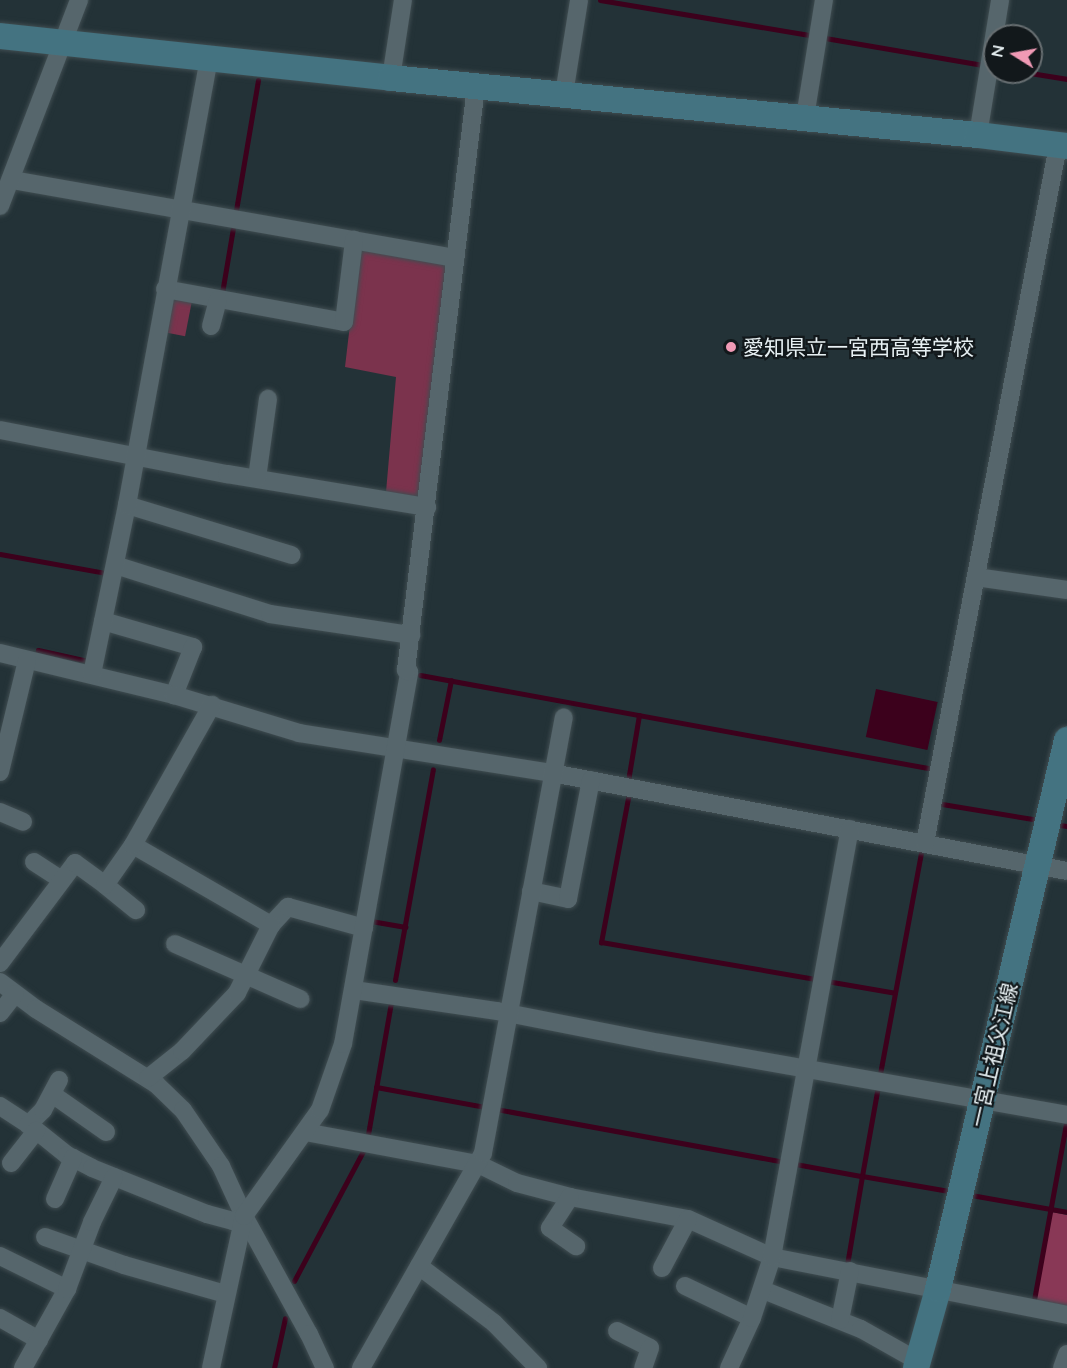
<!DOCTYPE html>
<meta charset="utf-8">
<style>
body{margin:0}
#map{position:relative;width:1067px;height:1368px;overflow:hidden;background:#233237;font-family:Lato,"Noto Sans JP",sans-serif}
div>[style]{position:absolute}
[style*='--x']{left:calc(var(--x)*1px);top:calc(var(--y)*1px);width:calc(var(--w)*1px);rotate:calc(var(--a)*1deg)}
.green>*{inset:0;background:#7b334d;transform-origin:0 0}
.forest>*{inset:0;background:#893856}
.water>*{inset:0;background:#3c011c;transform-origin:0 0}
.stream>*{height:5px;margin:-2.5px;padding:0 2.5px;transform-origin:2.5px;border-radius:2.5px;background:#3c011c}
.roads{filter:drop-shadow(0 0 2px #404d51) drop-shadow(0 0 2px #404d51)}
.street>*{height:18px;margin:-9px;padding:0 9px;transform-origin:9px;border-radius:9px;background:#56666c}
.secondary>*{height:26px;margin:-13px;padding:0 13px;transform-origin:13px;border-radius:13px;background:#447381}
.dots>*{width:16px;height:16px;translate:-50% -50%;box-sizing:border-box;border:3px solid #12181b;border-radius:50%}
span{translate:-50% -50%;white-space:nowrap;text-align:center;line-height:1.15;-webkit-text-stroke:4.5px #12181b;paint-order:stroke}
.poi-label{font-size:21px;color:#e7f0f3}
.left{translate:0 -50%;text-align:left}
.street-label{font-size:21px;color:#e7f0f3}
.north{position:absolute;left:983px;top:24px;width:60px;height:60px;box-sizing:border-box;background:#12181b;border:2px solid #676e71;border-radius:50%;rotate:281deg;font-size:16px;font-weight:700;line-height:24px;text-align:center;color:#e7f0f3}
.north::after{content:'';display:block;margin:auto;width:21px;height:27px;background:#f09ab5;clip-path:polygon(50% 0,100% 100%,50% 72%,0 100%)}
</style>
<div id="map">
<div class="green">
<div style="clip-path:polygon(359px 247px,447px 265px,418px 497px,386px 492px,396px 377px,345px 367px)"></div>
<div style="left:167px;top:293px;width:26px;height:39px;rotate:11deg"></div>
</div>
<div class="forest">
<div style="clip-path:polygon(1052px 1212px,1067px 1215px,1067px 1306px,1036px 1300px)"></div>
</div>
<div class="water">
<div style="left:876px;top:689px;width:63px;height:49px;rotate:12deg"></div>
</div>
<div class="stream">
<div style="--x:600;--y:0;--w:212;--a:9.5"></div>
<div style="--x:825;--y:38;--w:160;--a:9.7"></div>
<div style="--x:1024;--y:72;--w:44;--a:9.2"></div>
<div style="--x:226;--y:294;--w:4;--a:-166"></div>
<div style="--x:222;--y:293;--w:216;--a:-80.4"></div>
<div style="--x:0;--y:554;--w:108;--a:10.2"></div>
<div style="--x:106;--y:573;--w:5;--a:101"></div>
<div style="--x:37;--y:654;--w:4;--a:-76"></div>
<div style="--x:38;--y:650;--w:51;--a:12.4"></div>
<div style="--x:88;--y:661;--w:4;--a:-76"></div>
<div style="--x:420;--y:675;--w:522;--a:10.38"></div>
<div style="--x:933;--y:769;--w:4;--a:104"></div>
<div style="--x:639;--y:715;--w:61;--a:99.5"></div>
<div style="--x:629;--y:775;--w:23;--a:92"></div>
<div style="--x:628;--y:798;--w:147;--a:100.6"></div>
<div style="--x:601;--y:942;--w:298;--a:9.8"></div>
<div style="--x:439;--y:740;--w:61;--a:-78.7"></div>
<div style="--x:942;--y:804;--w:98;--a:9.4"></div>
<div style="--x:1060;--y:825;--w:7;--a:8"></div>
<div style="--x:371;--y:921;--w:35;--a:10"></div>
<div style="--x:395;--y:980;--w:214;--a:-79.8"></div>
<div style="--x:880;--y:1074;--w:230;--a:-79.5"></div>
<div style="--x:878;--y:1086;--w:91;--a:100.1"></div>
<div style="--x:862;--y:1176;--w:88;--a:9.8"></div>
<div style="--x:376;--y:1087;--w:494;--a:10.4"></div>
<div style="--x:862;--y:1176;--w:90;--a:99.6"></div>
<div style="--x:367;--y:1140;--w:140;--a:-80.1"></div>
<div style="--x:971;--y:1195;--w:97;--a:10"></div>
<div style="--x:294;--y:1281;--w:147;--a:-62"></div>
<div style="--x:1034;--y:1300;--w:185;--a:-79.7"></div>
<div style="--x:274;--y:1368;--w:51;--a:-77.6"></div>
</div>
<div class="roads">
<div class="street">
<div style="--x:391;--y:78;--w:79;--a:-81.3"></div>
<div style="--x:564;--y:94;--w:95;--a:-80.9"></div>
<div style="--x:805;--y:117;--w:119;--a:-80.8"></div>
<div style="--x:978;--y:135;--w:137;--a:-80.7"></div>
<div style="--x:12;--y:180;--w:450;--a:10"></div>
<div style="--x:0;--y:206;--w:221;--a:-69"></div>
<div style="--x:165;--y:289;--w:182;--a:10.4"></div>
<div style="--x:344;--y:322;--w:83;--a:-83"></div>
<div style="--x:211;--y:326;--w:27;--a:-75"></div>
<div style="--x:0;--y:430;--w:231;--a:11"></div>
<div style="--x:227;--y:474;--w:203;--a:9.4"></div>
<div style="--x:257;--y:478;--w:80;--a:-82.1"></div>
<div style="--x:127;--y:505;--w:172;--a:16.9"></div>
<div style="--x:115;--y:565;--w:163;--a:17.5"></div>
<div style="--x:270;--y:614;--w:143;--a:8.5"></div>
<div style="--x:976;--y:577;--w:92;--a:8.1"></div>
<div style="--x:103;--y:621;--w:94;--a:16.1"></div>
<div style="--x:193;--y:647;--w:52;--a:111.6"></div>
<div style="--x:0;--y:653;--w:179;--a:13.6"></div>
<div style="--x:174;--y:695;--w:131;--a:16.9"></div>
<div style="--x:299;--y:733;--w:256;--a:9"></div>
<div style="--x:552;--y:773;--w:524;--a:10.77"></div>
<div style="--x:92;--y:674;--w:173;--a:-78.3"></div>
<div style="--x:127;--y:505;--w:453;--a:-79.6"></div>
<div style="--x:0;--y:772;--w:115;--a:-76.4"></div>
<div style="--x:0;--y:812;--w:25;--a:23"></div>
<div style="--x:925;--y:843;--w:710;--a:-79.2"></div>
<div style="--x:133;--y:845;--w:160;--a:30.1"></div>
<div style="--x:271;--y:925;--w:25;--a:-47"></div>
<div style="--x:288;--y:907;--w:79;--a:15.4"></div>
<div style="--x:34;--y:862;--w:33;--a:33"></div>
<div style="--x:105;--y:885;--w:40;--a:39"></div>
<div style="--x:531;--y:891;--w:38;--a:12"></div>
<div style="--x:568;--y:899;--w:121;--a:-79.1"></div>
<div style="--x:175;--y:944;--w:137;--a:23.7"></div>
<div style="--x:0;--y:963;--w:125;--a:-53.1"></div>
<div style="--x:75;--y:863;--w:37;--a:36"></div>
<div style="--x:105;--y:885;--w:49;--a:-55"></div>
<div style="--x:133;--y:845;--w:161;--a:-60.6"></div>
<div style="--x:0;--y:982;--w:45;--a:36.9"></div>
<div style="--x:36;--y:1009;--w:142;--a:32"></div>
<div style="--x:156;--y:1084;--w:37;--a:44"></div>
<div style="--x:183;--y:1110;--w:68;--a:55.8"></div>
<div style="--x:221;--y:1166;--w:55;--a:65.3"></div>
<div style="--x:244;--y:1216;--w:135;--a:61.2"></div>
<div style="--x:309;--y:1334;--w:38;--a:65"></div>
<div style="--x:354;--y:990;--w:145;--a:8.4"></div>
<div style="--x:497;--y:1011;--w:166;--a:11.1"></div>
<div style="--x:660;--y:1043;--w:413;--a:10"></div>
<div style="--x:0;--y:1013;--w:24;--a:-52"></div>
<div style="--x:148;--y:1078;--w:43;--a:-38.5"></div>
<div style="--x:182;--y:1051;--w:80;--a:-46.5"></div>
<div style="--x:237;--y:993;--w:76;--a:-63.4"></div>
<div style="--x:52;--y:1094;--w:66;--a:35.1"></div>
<div style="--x:0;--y:1106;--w:38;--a:33"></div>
<div style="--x:32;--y:1127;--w:45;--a:38.7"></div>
<div style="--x:67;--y:1155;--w:28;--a:27"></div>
<div style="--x:92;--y:1168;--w:124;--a:21.8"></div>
<div style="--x:207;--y:1214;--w:27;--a:15"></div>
<div style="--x:233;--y:1221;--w:12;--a:-24"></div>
<div style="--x:28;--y:1125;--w:21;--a:-45"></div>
<div style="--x:43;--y:1110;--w:34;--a:-62"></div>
<div style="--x:305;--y:1132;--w:176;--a:10.5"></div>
<div style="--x:478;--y:1164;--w:43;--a:26"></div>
<div style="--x:517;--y:1183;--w:55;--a:14.8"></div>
<div style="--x:570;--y:1197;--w:120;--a:10.6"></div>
<div style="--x:688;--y:1219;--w:92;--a:24.3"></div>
<div style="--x:772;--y:1257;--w:301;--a:11.1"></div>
<div style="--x:11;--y:1163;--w:41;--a:-52"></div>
<div style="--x:570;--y:1197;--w:37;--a:123"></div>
<div style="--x:550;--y:1228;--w:32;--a:35"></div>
<div style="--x:55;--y:1199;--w:45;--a:-66.3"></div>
<div style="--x:45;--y:1237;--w:84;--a:19.5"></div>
<div style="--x:124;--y:1265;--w:106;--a:15.9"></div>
<div style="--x:0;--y:1256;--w:75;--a:26.2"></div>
<div style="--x:419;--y:1266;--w:94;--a:37.2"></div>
<div style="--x:494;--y:1323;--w:63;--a:45.6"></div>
<div style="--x:662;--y:1268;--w:55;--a:-62"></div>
<div style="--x:685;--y:1286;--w:74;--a:25.5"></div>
<div style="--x:763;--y:1290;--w:105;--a:21.7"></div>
<div style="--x:861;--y:1329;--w:65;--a:29.3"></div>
<div style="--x:0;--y:1318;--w:45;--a:29.4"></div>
<div style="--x:840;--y:1320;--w:50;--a:-78.5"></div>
<div style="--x:617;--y:1331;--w:37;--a:27"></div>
<div style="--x:650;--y:1348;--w:21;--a:109"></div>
<div style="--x:23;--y:1368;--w:90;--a:-60.9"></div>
<div style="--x:67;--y:1289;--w:72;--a:-69.5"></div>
<div style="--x:92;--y:1222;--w:50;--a:-63.9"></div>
<div style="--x:211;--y:1368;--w:156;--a:-77.8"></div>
<div style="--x:244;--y:1216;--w:130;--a:-54.4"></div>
<div style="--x:320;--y:1110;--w:70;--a:-70.8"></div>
<div style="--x:343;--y:1044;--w:378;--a:-79.9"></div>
<div style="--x:409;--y:672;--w:4;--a:-146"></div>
<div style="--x:406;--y:670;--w:588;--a:-83.16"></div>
<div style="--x:361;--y:1368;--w:247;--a:-60.4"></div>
<div style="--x:483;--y:1153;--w:443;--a:-79.5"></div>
<div style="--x:729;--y:1368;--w:55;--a:-65.3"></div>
<div style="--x:752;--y:1318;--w:64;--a:-71.8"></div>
<div style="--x:772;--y:1257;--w:435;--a:-79.7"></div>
<div style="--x:1062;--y:1368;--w:15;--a:-70"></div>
</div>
<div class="secondary">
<div style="--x:0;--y:36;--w:393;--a:6.1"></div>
<div style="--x:391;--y:78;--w:590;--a:5.55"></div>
<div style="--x:978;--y:135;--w:90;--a:7"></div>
<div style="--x:916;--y:1368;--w:82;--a:-74.4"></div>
<div style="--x:938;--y:1289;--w:564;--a:-76.78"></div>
</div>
</div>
<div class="dots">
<div style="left:731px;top:347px;background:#f09ab5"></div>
</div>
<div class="poi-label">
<span class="left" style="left:743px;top:347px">愛知県立一宮西高等学校</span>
</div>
<div class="street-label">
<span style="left:993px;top:1055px;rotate:-77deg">一宮上祖父江線</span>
</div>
<div class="north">N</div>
</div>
